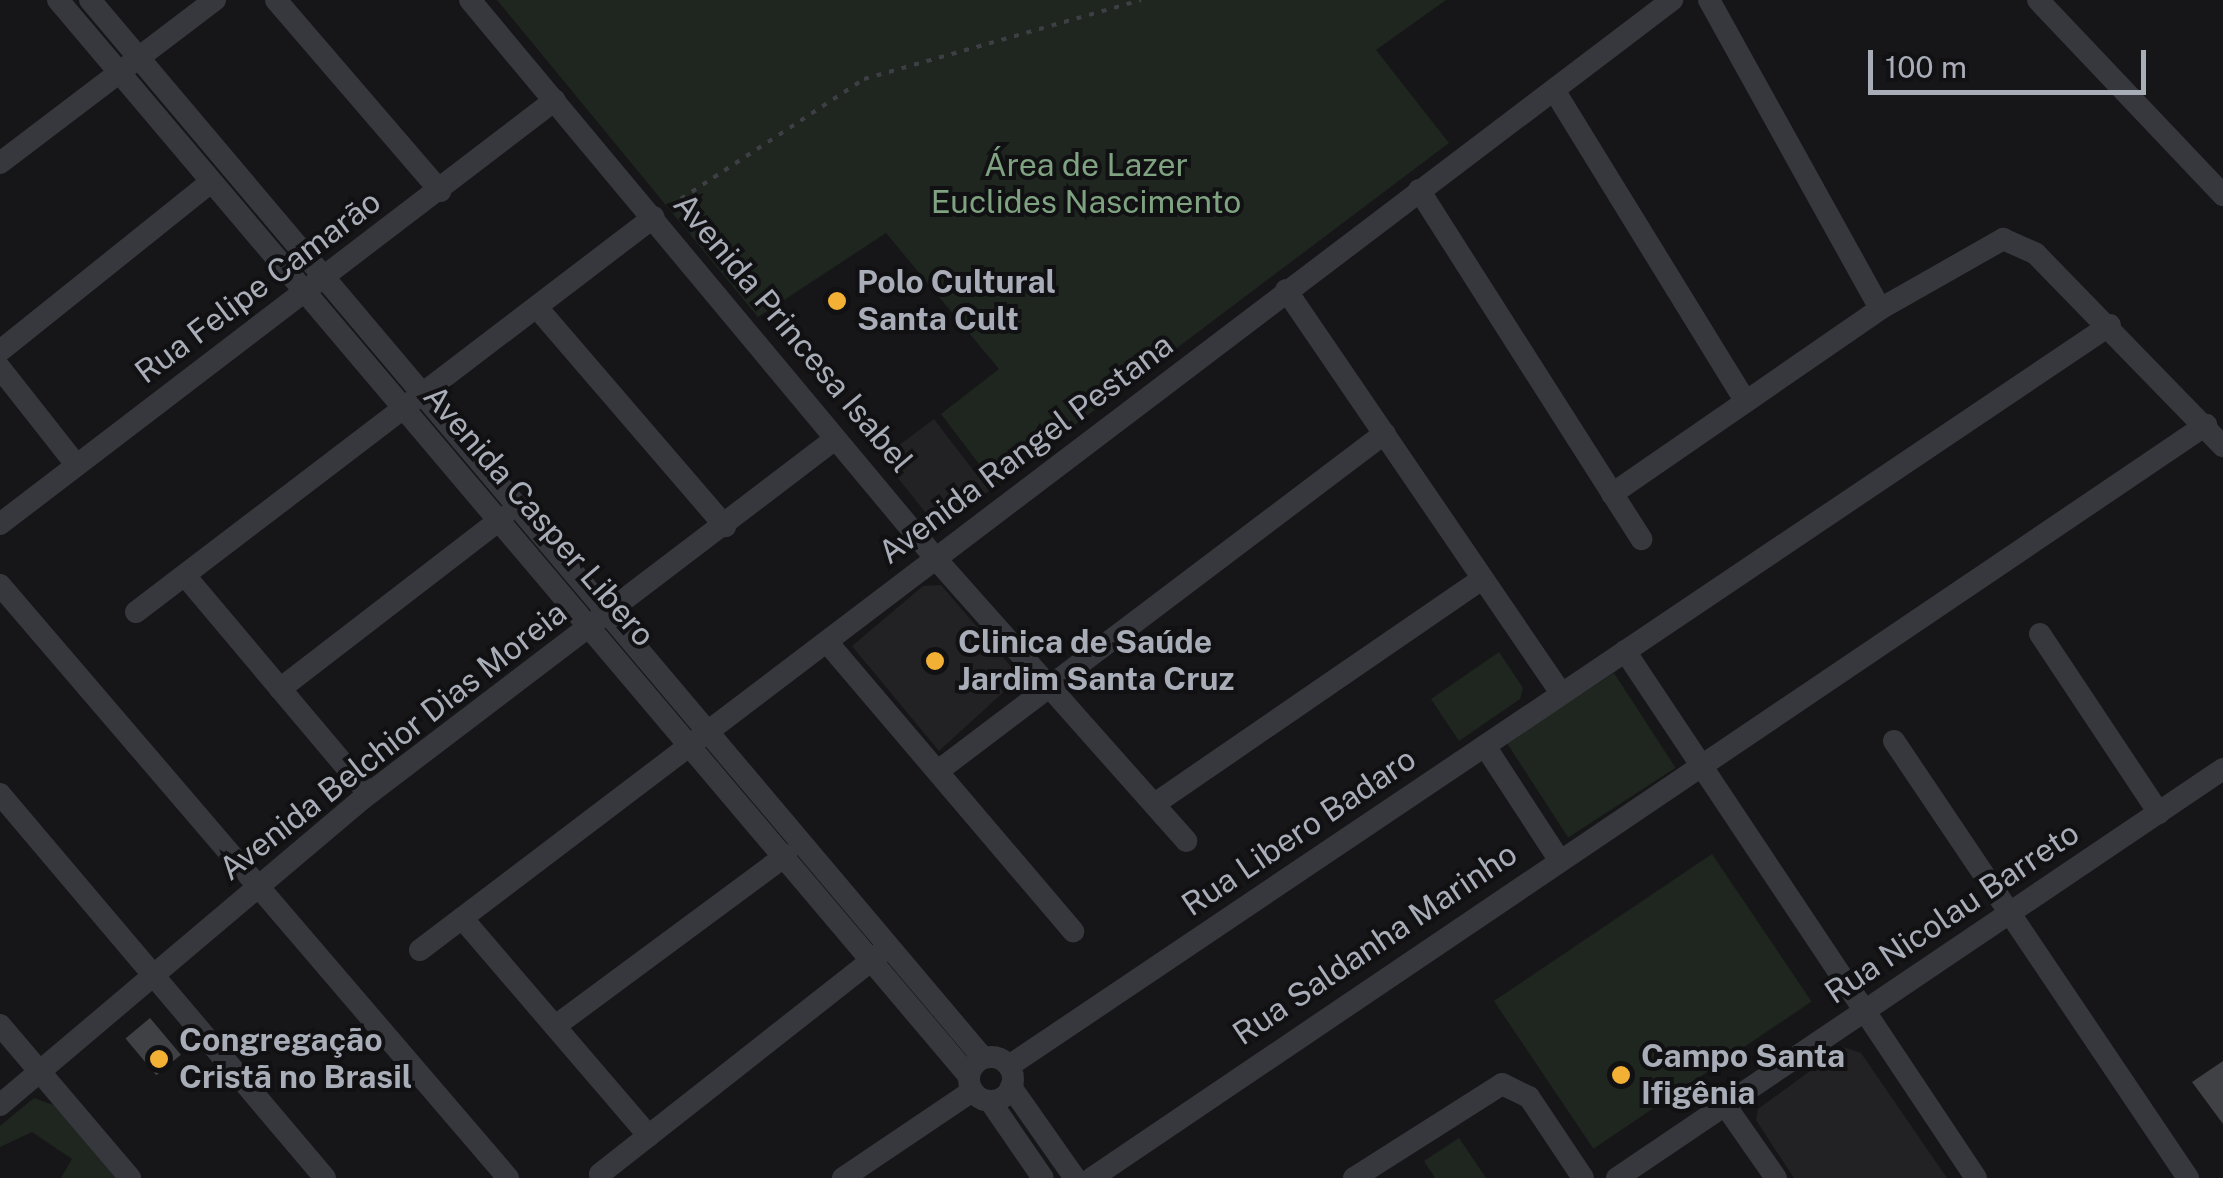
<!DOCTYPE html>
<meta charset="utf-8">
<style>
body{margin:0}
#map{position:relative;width:2223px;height:1178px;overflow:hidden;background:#161618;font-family:"Public Sans",sans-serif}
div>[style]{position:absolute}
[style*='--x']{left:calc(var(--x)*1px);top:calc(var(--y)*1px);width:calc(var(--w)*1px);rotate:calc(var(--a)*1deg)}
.built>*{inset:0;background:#222225}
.green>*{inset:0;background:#1e261f;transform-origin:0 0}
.building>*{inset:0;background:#404145;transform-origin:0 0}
.path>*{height:4px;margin-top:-2px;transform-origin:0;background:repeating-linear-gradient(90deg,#3d3f44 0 5px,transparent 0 13px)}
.minor>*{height:22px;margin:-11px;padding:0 11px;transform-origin:11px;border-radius:11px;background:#37383d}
.minor>.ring{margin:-11px;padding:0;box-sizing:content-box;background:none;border:22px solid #37383d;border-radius:50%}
.dots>*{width:28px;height:28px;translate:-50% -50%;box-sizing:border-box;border:5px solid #111113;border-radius:50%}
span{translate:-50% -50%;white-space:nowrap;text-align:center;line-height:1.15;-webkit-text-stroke:8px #111113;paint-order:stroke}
.park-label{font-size:32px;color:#7fa381}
.poi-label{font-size:32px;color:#a8adb8;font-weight:700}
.left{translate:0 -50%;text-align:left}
.street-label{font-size:32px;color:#a8adb8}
.scale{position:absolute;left:1868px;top:50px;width:278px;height:45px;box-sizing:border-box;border:5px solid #a8adb8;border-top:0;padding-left:12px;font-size:30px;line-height:35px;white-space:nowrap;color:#a8adb8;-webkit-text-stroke:8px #111113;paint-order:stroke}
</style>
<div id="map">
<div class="built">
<div style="clip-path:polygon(934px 419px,989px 491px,946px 522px,933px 522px,882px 458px)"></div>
<div style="clip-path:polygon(941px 585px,1020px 677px,939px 751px,852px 646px,923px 586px)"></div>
<div style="clip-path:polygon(1843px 1047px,1861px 1053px,1947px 1178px,1794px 1178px,1756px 1120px,1758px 1109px)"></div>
</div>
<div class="green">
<div style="clip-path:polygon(497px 0,1446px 0,1376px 50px,1449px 143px,995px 485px,941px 414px,999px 369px,886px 233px,758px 317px)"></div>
<div style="clip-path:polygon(1499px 652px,1523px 688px,1520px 699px,1459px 741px,1431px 699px)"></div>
<div style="left:1614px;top:673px;width:113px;height:128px;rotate:57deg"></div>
<div style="left:1712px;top:854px;width:178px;height:263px;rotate:56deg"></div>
<div style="clip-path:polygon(34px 1098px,56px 1106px,116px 1178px,61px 1178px,72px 1159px,32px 1132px,0 1147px,0 1126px)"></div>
<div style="clip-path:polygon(1459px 1138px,1486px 1178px,1435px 1178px,1424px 1161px)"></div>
</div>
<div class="building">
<div style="left:150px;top:1018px;width:48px;height:32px;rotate:50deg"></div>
<div style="clip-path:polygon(2223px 1061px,2223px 1124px,2192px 1082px)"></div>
</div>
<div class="path">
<div style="--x:670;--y:206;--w:232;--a:-33.2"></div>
<div style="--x:864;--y:79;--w:288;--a:-15.9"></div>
</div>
<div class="minor">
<div style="--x:58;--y:0;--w:1410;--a:49.75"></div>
<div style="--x:90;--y:0;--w:1384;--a:49.83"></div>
<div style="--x:276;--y:0;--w:252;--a:49.3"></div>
<div style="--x:470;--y:0;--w:728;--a:50.18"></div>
<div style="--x:936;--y:559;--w:377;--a:48.4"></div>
<div style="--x:1709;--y:0;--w:353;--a:61"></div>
<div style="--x:2038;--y:0;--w:269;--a:46.5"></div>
<div style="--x:1554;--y:90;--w:366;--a:58.4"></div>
<div style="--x:0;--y:163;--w:270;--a:-37.2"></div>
<div style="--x:1419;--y:190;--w:414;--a:57.5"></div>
<div style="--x:1286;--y:290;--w:488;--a:55.7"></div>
<div style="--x:540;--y:311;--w:284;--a:49.3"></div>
<div style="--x:0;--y:351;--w:270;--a:-38.7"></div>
<div style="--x:0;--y:368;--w:120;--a:51.8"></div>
<div style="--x:1612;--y:494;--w:326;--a:-34.6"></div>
<div style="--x:1880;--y:309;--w:142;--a:-29.6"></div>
<div style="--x:2003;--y:239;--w:36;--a:24"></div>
<div style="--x:2036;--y:254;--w:268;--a:45.8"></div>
<div style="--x:0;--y:524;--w:698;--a:-37.38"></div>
<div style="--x:187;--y:578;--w:282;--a:49.9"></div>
<div style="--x:0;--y:585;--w:781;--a:49.41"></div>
<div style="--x:136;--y:612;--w:651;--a:-37.33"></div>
<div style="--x:2040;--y:634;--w:215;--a:56.4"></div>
<div style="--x:827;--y:642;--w:380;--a:49.6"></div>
<div style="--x:1625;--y:651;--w:633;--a:56.34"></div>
<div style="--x:280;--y:689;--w:282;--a:-37.6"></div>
<div style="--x:1894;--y:741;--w:527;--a:56.07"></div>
<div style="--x:1485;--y:746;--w:134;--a:56.9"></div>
<div style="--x:938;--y:771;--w:560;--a:-37.09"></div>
<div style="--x:0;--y:794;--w:503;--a:49.76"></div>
<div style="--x:1156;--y:803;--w:396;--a:-34.5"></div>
<div style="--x:462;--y:918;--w:287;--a:49.4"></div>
<div style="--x:420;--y:950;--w:1572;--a:-37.19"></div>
<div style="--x:558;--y:1024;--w:284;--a:-36.5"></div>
<div style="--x:0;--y:1025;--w:201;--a:49.6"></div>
<div class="ring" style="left:969px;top:1057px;width:22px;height:22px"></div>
<div style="--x:1009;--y:1066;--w:1327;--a:-33.94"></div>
<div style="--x:1011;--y:1087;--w:111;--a:54.9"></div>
<div style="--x:990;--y:1101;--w:93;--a:55.5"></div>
<div style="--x:0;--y:1105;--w:474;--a:-40.2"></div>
<div style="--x:362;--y:799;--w:594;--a:-37.27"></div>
<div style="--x:1725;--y:1105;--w:89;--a:55.1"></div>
<div style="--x:600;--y:1174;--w:356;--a:-38.2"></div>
<div style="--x:843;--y:1178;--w:156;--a:-34"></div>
<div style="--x:1092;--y:1178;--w:1345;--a:-34.06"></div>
<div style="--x:1354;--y:1178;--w:175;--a:-32.4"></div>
<div style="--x:1502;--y:1084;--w:30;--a:26"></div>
<div style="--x:1529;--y:1097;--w:97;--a:56.3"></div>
<div style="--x:1617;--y:1178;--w:731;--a:-34.02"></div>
</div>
<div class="dots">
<div style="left:837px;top:301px;background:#f2b134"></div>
<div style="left:935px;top:661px;background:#f2b134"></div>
<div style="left:159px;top:1059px;background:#f2b134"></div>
<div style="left:1621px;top:1075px;background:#f2b134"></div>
</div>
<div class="park-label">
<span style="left:1086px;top:184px">Área de Lazer<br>Euclides Nascimento</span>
</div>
<div class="poi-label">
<span class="left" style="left:857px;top:301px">Polo Cultural<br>Santa Cult</span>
<span class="left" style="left:958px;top:661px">Clinica de Saúde<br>Jardim Santa Cruz</span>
<span class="left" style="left:179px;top:1059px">Congregação<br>Cristã no Brasil</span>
<span class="left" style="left:1641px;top:1075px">Campo Santa<br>Ifigênia</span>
</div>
<div class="street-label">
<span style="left:258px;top:287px;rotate:-37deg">Rua Felipe Camarão</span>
<span style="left:793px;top:333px;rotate:50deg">Avenida Princesa Isabel</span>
<span style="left:1026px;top:449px;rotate:-37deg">Avenida Rangel Pestana</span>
<span style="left:539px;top:516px;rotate:49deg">Avenida Casper Libero</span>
<span style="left:393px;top:741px;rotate:-38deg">Avenida Belchior Dias Moreia</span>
<span style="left:1299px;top:832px;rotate:-34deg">Rua Libero Badaro</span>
<span style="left:1952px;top:913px;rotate:-34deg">Rua Nicolau Barreto</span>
<span style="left:1375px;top:944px;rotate:-34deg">Rua Saldanha Marinho</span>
</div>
<div class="scale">100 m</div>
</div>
